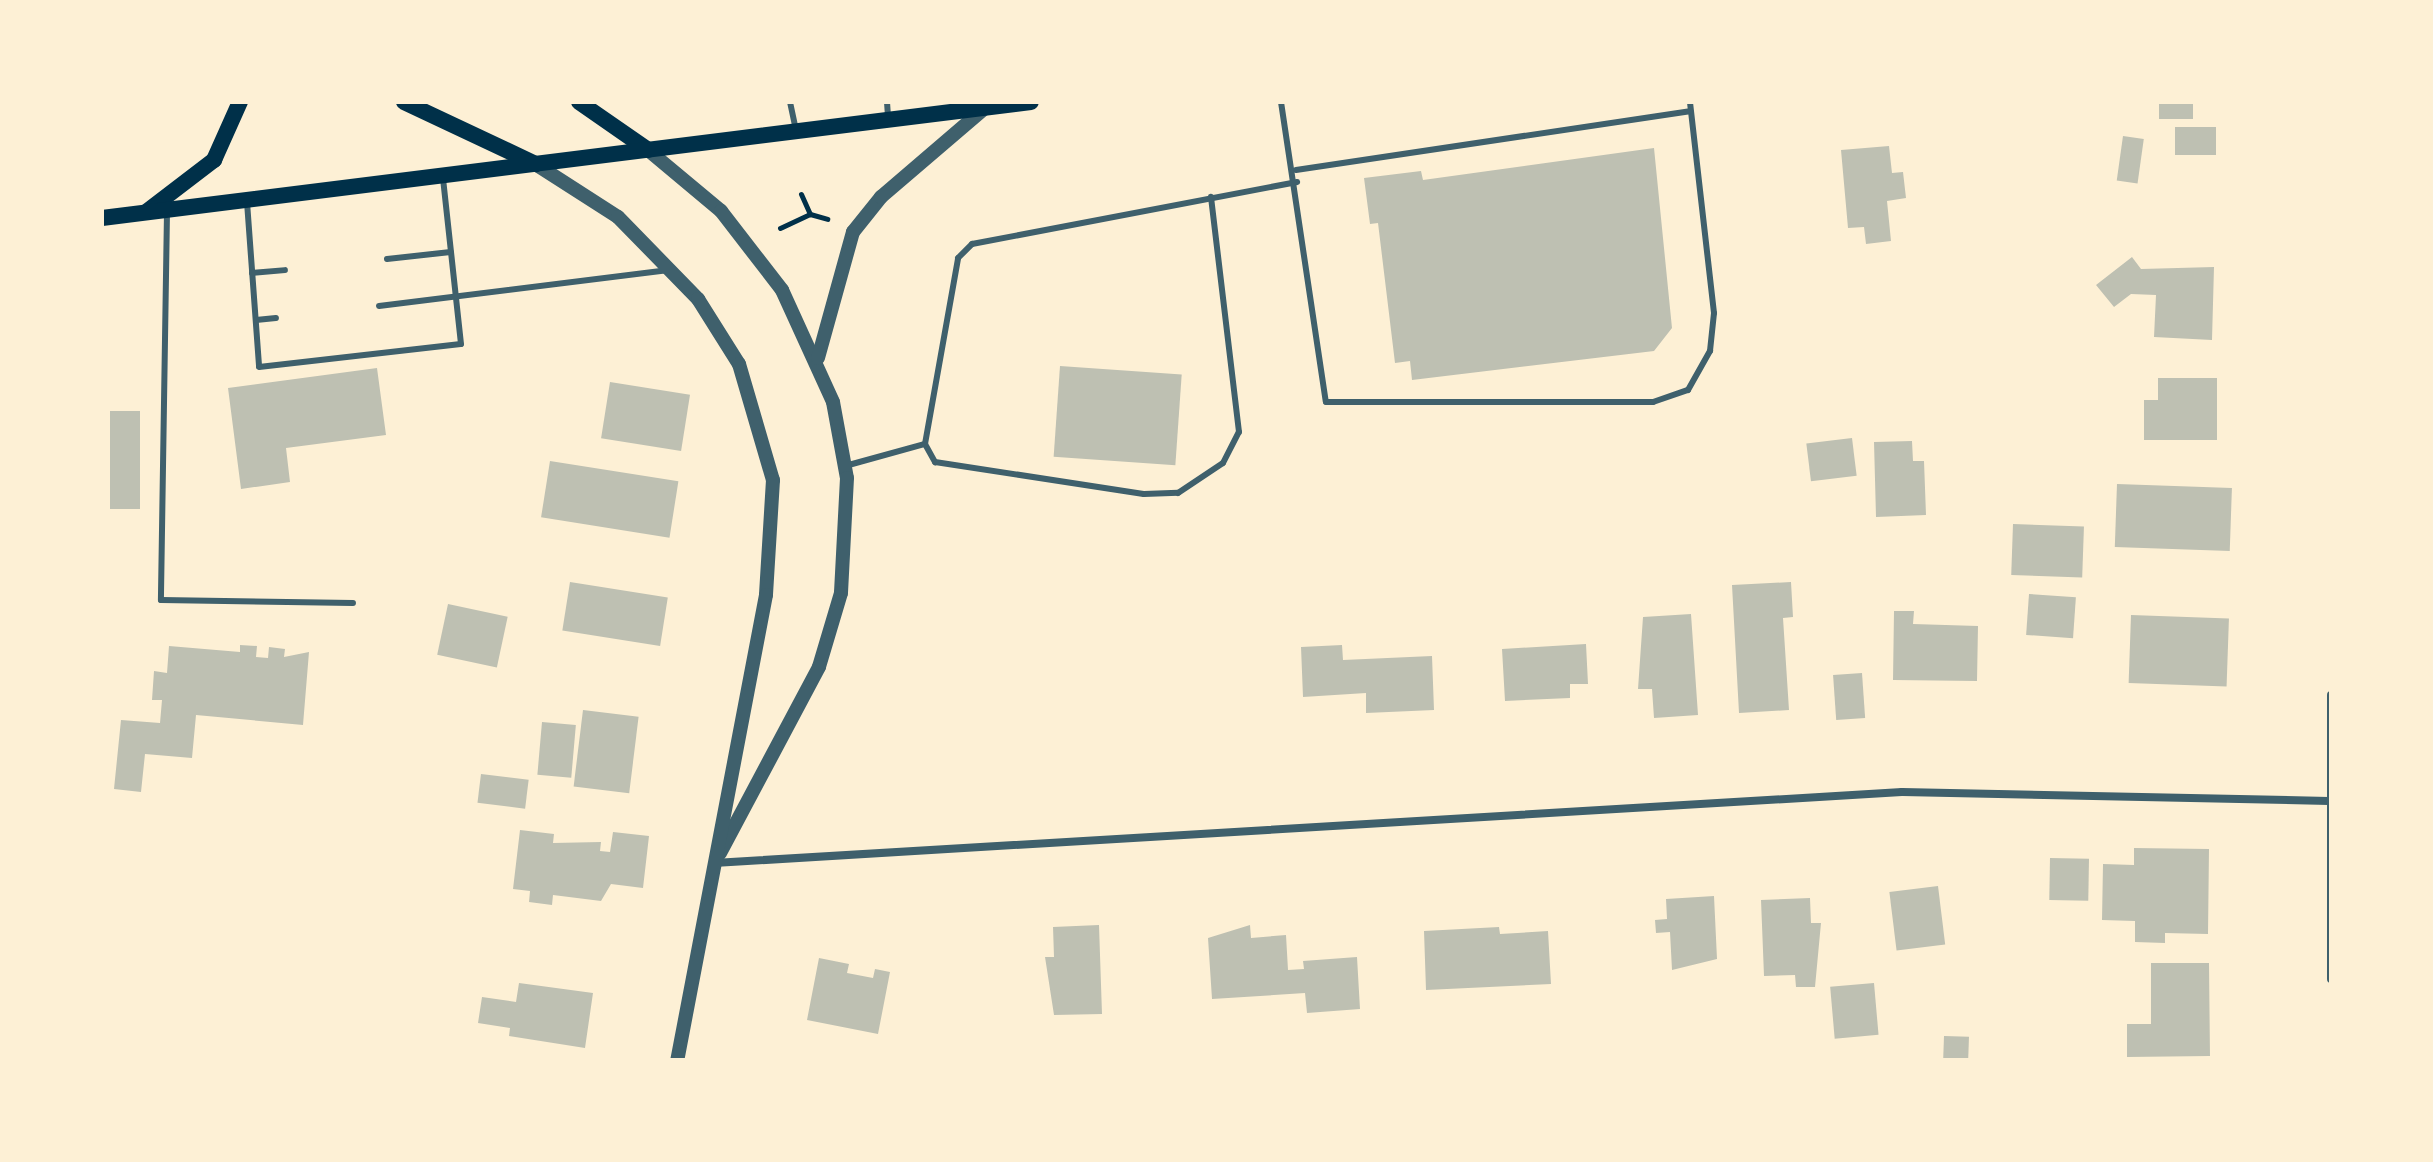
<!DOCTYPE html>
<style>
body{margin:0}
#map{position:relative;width:2433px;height:1162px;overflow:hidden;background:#fdf0d5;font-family:Barlow,sans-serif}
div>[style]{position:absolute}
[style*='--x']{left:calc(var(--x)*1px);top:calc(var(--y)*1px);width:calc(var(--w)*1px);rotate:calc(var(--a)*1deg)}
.building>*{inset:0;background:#bec0b2;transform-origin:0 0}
.path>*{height:5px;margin:-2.5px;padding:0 2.5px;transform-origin:2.5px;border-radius:2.5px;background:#003049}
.service>*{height:6px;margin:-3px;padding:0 3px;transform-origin:3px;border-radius:3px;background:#3f606c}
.minor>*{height:8px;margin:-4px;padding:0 4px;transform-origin:4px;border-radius:4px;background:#3f606c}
.tertiary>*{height:14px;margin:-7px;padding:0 7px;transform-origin:7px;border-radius:7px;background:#3f606c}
.secondary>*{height:16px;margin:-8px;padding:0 8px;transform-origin:8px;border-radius:8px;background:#003049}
span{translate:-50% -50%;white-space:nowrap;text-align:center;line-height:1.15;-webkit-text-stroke:7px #fdf0d5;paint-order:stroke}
.frame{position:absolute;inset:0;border:104px solid #fdf0d5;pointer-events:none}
</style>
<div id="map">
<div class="building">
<div style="left:2159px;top:102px;width:34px;height:17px"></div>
<div style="left:2175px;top:127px;width:41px;height:28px"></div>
<div style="left:2123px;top:136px;width:21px;height:45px;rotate:8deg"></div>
<div style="clip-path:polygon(1889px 146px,1892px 173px,1903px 172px,1906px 198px,1887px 201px,1891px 241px,1866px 244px,1864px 227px,1848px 228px,1841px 150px)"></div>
<div style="clip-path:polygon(1654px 148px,1672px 328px,1654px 351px,1412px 380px,1410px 361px,1395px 363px,1378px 223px,1370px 224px,1364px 178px,1421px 171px,1423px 180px)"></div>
<div style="clip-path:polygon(2132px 257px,2141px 269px,2214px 267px,2212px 340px,2154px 337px,2156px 295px,2131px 294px,2114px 307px,2096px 285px)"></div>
<div style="left:1060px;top:366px;width:122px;height:91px;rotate:4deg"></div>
<div style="clip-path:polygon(377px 368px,386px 435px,286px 448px,290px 482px,241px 489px,228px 388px)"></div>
<div style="clip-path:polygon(2158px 378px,2217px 378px,2217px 440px,2144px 440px,2144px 400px,2158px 400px)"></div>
<div style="left:610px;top:382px;width:81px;height:57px;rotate:9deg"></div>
<div style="left:110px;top:411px;width:30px;height:98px"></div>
<div style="left:1852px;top:438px;width:38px;height:46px;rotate:83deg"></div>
<div style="clip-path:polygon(1912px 441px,1913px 461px,1924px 461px,1926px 515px,1876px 517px,1874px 442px)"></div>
<div style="left:550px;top:461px;width:130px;height:57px;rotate:9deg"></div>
<div style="left:2117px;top:484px;width:115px;height:63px;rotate:2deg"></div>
<div style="left:2013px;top:524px;width:71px;height:51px;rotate:2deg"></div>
<div style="left:570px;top:582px;width:99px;height:49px;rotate:9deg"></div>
<div style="clip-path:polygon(1791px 582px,1793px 617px,1783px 618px,1789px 710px,1739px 713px,1732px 585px)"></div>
<div style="left:2029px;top:594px;width:47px;height:41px;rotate:4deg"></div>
<div style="left:448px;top:604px;width:61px;height:52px;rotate:12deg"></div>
<div style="clip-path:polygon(1894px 611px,1914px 611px,1913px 624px,1978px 626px,1977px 681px,1893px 680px)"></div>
<div style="clip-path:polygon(1691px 614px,1698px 715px,1654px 718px,1652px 689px,1638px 689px,1643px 617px)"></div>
<div style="left:2131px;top:615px;width:98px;height:68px;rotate:2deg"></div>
<div style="clip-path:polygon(1586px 644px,1588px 684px,1570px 684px,1570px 698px,1505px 701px,1502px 649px)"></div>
<div style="clip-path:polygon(240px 645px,257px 646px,256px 657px,268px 658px,269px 647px,285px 649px,284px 657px,309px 652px,303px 725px,196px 715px,192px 758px,145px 754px,141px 792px,114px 789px,121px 720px,160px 723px,162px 700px,152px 700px,154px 671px,167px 673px,169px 646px,240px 652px)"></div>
<div style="clip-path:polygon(1342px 645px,1343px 660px,1432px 656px,1434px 710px,1366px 713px,1366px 693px,1303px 697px,1301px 647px)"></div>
<div style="left:1862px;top:673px;width:45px;height:29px;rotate:86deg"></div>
<div style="left:583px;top:710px;width:56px;height:77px;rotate:7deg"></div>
<div style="left:542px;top:722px;width:34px;height:53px;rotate:5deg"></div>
<div style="left:481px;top:774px;width:48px;height:29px;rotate:7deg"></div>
<div style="clip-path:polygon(520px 830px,554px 834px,553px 843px,601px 842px,600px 851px,610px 852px,613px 832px,649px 836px,643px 888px,611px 884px,601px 901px,553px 895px,552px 905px,529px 902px,530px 891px,513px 889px)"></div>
<div style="clip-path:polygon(2134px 848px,2209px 849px,2208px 934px,2165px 933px,2165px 943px,2135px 942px,2135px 921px,2102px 920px,2103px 864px,2134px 865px)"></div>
<div style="left:2050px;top:858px;width:39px;height:42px;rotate:1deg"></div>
<div style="left:1938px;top:886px;width:59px;height:49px;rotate:83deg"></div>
<div style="clip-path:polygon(1714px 896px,1717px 959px,1672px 970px,1670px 932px,1656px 933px,1655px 920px,1667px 919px,1666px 899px)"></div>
<div style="clip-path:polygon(1810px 898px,1811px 923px,1821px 923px,1815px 987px,1796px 987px,1795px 975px,1764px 976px,1761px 900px)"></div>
<div style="clip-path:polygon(1099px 925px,1102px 1014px,1054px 1015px,1045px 957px,1054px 957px,1053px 927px)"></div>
<div style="clip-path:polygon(1250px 925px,1251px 938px,1286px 935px,1288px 970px,1304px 969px,1303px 961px,1357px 957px,1360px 1009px,1307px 1013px,1305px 993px,1212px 999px,1208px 938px)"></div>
<div style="clip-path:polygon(1499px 927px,1500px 934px,1548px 931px,1551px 984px,1426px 990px,1424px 931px)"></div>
<div style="clip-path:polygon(819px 958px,849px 964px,847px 973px,873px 978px,875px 969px,890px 972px,878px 1034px,807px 1020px)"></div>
<div style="clip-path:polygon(2151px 963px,2209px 963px,2210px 1056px,2127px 1057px,2127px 1024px,2151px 1024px)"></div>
<div style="clip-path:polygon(519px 983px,593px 993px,585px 1048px,509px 1036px,510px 1028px,478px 1023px,482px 997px,516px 1002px)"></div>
<div style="left:1874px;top:983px;width:52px;height:44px;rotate:85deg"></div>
<div style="left:1944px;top:1036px;width:25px;height:24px;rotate:2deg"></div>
</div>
<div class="path">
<div style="--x:801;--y:194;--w:22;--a:66"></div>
<div style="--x:780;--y:228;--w:33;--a:-25"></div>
<div style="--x:810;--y:214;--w:18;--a:16"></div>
</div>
<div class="service">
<div style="--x:790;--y:102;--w:29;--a:78"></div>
<div style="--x:887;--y:102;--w:16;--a:86"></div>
<div style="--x:1281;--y:102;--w:303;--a:81.5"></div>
<div style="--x:1326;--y:402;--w:327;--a:0"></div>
<div style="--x:1653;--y:402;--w:37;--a:-19"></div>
<div style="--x:1688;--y:390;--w:45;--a:-60.6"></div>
<div style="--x:1710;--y:351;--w:38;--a:-84"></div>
<div style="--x:1714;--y:313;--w:212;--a:-96.5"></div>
<div style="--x:1296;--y:170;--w:398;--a:-8.5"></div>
<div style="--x:247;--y:202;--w:165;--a:85.8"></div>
<div style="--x:259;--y:367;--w:203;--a:-6.5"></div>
<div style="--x:461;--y:344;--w:168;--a:-96.2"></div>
<div style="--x:167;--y:212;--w:388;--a:90.9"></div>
<div style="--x:161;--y:600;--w:192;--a:0.9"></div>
<div style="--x:387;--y:259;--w:64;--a:-6.2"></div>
<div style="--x:252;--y:273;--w:33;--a:-5"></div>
<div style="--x:379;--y:306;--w:292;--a:-7.1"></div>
<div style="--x:256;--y:320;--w:20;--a:-6"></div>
<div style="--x:925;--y:444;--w:21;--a:61"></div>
<div style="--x:935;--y:462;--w:211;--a:8.7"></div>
<div style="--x:1144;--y:494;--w:34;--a:-2"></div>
<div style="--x:1178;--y:493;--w:54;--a:-33.7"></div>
<div style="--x:1223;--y:463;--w:35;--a:-63"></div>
<div style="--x:1239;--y:432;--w:237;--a:-96.8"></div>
<div style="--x:845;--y:466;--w:83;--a:-15.4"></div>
<div style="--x:925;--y:444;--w:189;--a:-79.9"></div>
<div style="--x:958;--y:258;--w:20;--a:-45"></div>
<div style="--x:972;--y:244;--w:331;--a:-10.8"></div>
</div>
<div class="minor">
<div style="--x:2331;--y:695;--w:284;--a:90"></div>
<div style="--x:714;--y:863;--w:1190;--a:-3.42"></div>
<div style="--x:1902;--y:792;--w:427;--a:1.2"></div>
</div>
<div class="tertiary">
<div style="--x:648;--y:150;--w:95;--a:39.9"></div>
<div style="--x:721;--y:211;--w:100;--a:52.3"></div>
<div style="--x:782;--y:290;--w:123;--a:65.5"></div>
<div style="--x:833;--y:402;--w:77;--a:79.6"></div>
<div style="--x:847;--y:478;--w:115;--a:93"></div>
<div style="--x:841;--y:593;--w:77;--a:106.6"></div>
<div style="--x:819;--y:667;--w:211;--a:118"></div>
<div style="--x:537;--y:165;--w:96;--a:32.7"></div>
<div style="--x:618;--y:217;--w:115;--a:45.7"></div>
<div style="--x:698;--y:299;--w:77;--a:57.8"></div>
<div style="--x:739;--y:364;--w:121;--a:73.7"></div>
<div style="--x:773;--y:480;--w:115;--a:93.5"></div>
<div style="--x:766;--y:595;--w:473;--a:100.8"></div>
<div style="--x:818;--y:358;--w:131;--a:-74.5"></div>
<div style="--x:853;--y:232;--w:45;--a:-51.3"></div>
<div style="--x:881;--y:197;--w:137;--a:-40.6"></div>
</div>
<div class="secondary">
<div style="--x:404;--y:102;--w:146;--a:25.2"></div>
<div style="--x:579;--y:102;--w:84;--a:34.8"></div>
<div style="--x:146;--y:212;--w:86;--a:-37.4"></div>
<div style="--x:214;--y:160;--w:64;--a:-65.9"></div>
<div style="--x:102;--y:218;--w:936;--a:-7.12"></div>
</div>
<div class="frame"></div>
</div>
